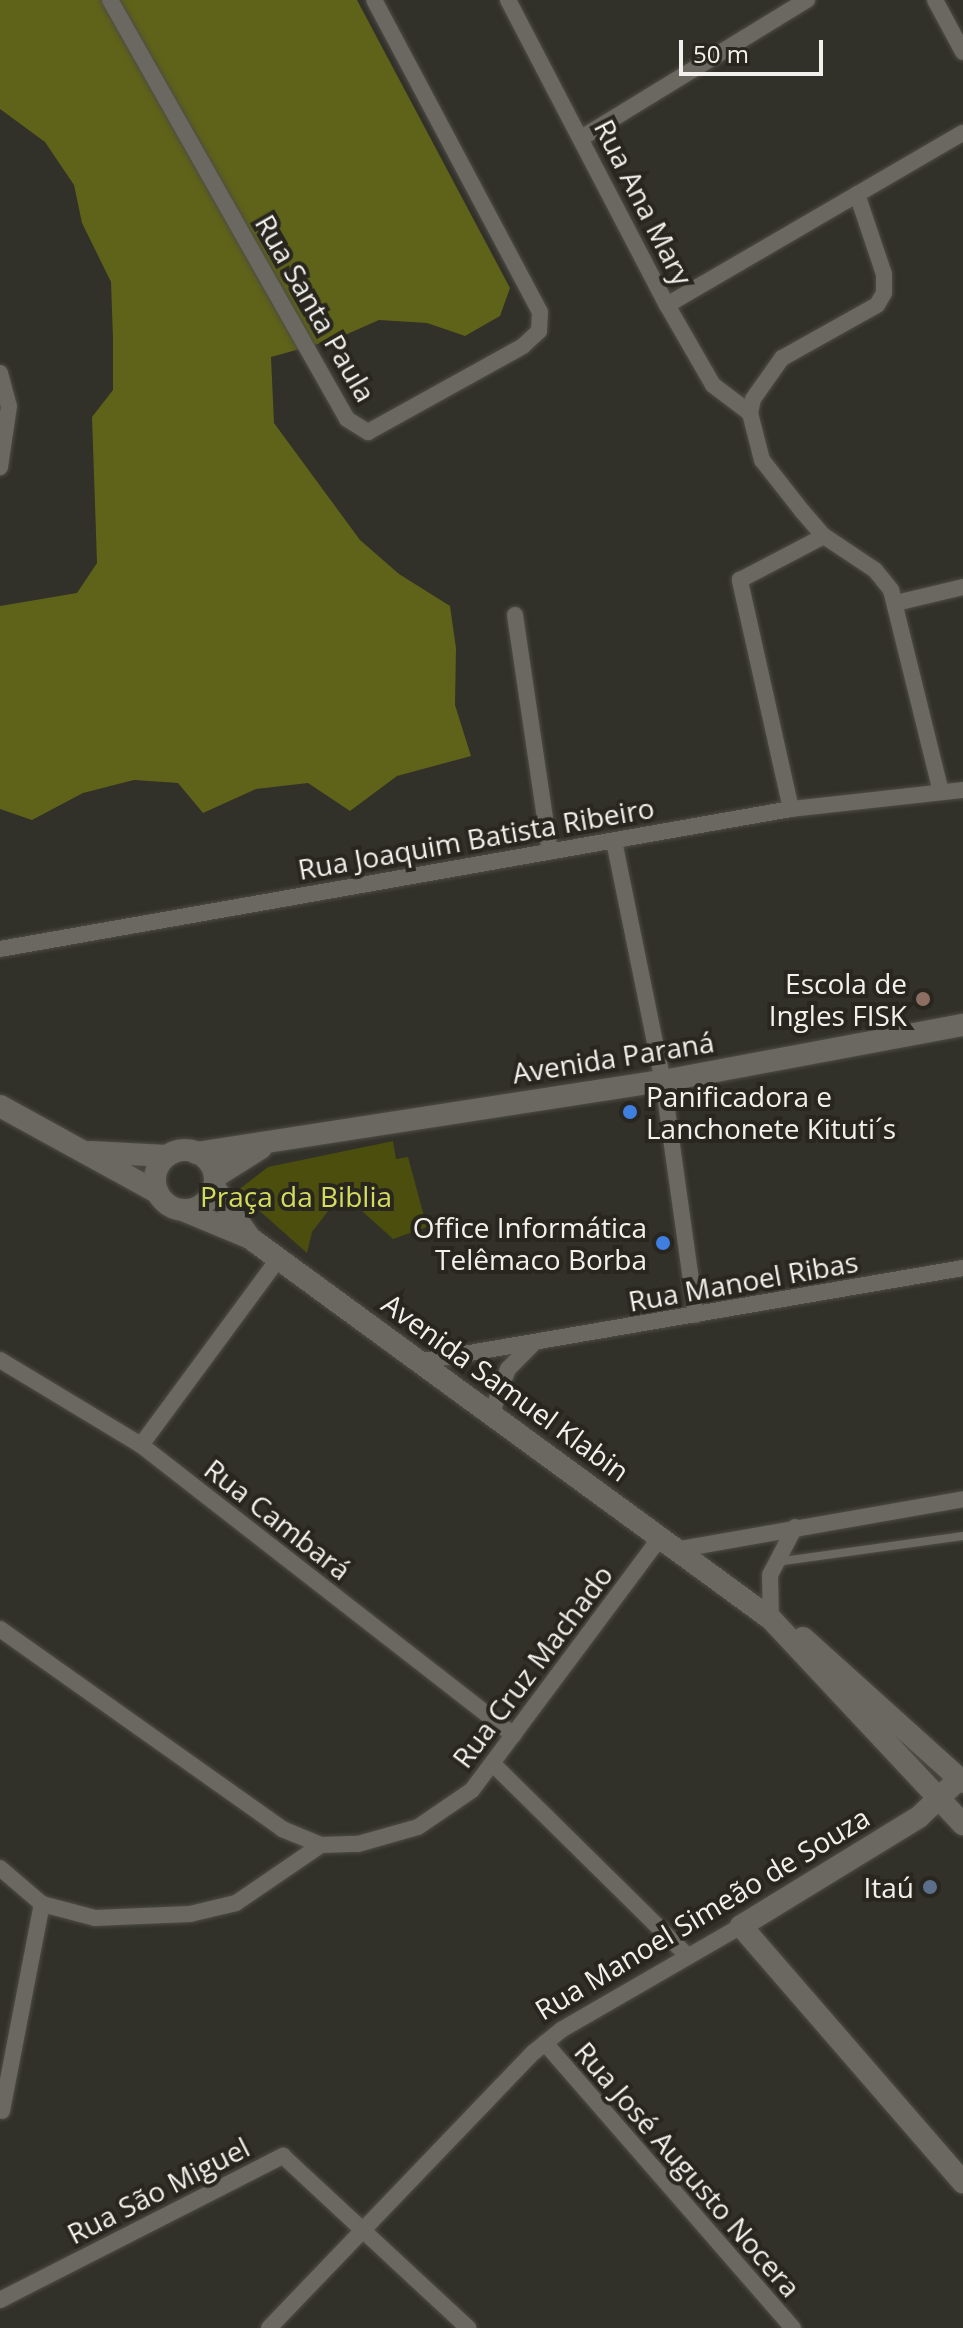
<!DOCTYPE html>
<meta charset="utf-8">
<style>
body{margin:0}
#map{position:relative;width:963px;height:2328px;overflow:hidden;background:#313029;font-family:"Open Sans",sans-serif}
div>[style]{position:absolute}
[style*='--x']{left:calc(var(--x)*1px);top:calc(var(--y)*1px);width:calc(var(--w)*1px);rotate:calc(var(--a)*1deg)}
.green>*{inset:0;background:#4b4e0c}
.forest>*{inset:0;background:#5f6219}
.roads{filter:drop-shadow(0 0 2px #4d4c46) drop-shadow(0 0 2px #4d4c46)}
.lane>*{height:8px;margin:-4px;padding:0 4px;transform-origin:4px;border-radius:4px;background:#6a6860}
.street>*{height:16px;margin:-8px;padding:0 8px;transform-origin:8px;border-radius:8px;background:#6a6860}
.secondary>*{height:22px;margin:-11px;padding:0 11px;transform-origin:11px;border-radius:11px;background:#6a6860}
.secondary>.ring{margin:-11px;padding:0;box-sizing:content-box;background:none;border:22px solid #6a6860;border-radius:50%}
.dots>*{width:22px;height:22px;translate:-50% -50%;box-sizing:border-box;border:4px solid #28261f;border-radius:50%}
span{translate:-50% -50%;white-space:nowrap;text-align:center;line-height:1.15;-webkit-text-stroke:8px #28261f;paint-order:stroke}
.street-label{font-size:28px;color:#f1f0ec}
.poi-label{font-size:28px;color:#f1f0ec}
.right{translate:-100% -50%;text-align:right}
.left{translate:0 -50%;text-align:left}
.park-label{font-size:28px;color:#d4dc5f}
.scale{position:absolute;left:679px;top:40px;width:144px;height:36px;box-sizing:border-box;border:4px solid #f1f0ec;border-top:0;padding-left:10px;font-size:24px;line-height:28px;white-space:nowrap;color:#f1f0ec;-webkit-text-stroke:6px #28261f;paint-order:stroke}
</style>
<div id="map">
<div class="green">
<div style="clip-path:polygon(393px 1141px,396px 1159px,408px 1157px,427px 1227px,393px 1239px,342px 1193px,312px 1232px,307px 1253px,237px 1191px,268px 1167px)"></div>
</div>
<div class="forest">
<div style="clip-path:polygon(0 0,357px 0,510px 288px,500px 316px,465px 336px,427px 323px,379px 320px,336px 339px,271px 357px,274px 423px,360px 540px,399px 574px,450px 606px,456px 648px,455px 705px,471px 756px,397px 776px,350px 811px,308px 783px,256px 789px,203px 813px,178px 783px,134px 780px,83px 793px,32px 820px,0 809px,0 606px,77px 593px,97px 563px,92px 417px,113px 390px,113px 339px,111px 282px,82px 223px,74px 185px,45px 142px,0 109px)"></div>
</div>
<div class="roads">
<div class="lane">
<div style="--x:776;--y:1562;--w:189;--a:-7.9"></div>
</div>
<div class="street">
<div style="--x:110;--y:0;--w:481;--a:60.5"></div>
<div style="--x:347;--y:419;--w:25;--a:32"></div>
<div style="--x:368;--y:432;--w:177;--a:-29"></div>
<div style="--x:523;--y:346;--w:22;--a:-43"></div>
<div style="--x:539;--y:331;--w:19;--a:-87"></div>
<div style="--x:540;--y:312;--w:353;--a:-118"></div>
<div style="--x:508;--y:0;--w:344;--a:62.5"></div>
<div style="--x:667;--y:305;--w:92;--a:60.1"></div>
<div style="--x:713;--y:385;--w:46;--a:37.1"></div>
<div style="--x:935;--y:0;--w:59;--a:61.7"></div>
<div style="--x:583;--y:137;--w:263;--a:-31.5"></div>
<div style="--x:857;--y:194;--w:84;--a:71.4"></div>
<div style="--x:884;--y:274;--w:19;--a:90"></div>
<div style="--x:884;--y:293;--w:14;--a:120"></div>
<div style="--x:877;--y:305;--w:109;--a:150.8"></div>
<div style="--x:782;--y:358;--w:50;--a:125.3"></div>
<div style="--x:753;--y:399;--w:14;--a:102"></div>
<div style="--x:750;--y:413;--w:49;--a:75.7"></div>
<div style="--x:762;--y:460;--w:65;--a:51.9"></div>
<div style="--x:802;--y:511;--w:33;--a:49"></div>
<div style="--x:824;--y:536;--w:61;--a:33.7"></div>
<div style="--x:875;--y:570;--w:26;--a:51"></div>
<div style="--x:891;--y:590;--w:208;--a:76.1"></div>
<div style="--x:667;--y:305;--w:342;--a:-30.2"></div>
<div style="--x:0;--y:373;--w:34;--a:75"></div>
<div style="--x:9;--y:406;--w:62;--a:98.4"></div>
<div style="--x:896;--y:603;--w:69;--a:-13.4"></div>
<div style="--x:515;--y:615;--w:239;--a:81.6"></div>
<div style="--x:791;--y:809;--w:235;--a:-102.6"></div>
<div style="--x:740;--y:580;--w:95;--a:-27.6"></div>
<div style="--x:614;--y:841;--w:245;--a:78.5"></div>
<div style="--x:663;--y:1081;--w:236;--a:82"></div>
<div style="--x:0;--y:949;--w:803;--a:-10.04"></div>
<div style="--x:791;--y:809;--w:173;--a:-6.3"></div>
<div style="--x:0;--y:1360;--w:165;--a:31.1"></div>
<div style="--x:141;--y:1445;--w:472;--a:37.9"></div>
<div style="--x:423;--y:1361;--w:548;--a:-9.77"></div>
<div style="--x:492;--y:1412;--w:46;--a:-69.6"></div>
<div style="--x:508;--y:1369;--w:34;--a:-45"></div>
<div style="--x:141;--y:1445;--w:231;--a:-53.6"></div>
<div style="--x:675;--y:1550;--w:292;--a:-10"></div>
<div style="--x:771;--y:1619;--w:44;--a:-91.3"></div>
<div style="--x:770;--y:1575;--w:54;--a:-62.5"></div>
<div style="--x:0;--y:1629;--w:346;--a:35.3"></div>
<div style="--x:282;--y:1829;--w:42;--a:22.3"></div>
<div style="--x:321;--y:1845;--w:37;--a:-2"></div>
<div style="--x:358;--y:1844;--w:62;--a:-15.8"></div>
<div style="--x:418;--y:1827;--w:65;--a:-34.4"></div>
<div style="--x:472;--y:1790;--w:314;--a:-53.3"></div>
<div style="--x:494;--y:1765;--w:271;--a:44.6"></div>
<div style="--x:0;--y:1868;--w:55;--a:40.6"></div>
<div style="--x:42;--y:1904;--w:55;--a:14.8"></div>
<div style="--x:95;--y:1918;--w:95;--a:-2.4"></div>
<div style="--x:190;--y:1914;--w:47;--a:-13.4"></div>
<div style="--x:236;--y:1903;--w:103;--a:-34.3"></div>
<div style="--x:545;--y:2043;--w:378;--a:49"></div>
<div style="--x:2;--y:2111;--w:211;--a:-79.1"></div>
<div style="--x:0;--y:2300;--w:318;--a:-27"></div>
<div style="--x:283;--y:2156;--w:253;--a:42.9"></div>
<div style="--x:269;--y:2328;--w:383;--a:-46.2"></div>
<div style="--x:534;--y:2052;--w:35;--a:-39"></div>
<div style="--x:561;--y:2030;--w:208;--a:-30"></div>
</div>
<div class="secondary">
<div style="--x:0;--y:1106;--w:180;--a:28.8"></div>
<div class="ring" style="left:155px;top:1150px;width:38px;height:38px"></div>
<div style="--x:90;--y:1152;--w:77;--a:3"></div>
<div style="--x:196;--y:1153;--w:473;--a:-8.8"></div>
<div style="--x:663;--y:1081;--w:305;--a:-10.6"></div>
<div style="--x:215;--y:1177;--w:54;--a:-32.2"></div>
<div style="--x:214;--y:1187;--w:62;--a:54.8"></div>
<div style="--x:183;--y:1210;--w:73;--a:22.7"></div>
<div style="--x:250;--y:1238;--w:645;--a:36.18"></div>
<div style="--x:771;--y:1619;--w:281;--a:46.9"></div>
<div style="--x:803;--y:1638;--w:215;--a:42"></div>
<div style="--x:959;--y:1779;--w:55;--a:136.5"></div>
<div style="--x:919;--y:1817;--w:209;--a:148.5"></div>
<div style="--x:741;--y:1926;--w:339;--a:49.1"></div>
</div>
</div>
<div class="dots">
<div style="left:923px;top:999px;background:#8d6e63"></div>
<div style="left:630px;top:1112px;background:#3f7fe0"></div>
<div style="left:663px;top:1243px;background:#3f7fe0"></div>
<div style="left:930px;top:1887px;background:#5c6f8a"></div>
</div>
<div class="street-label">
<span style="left:644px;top:202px;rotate:63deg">Rua Ana Mary</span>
<span style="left:316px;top:308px;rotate:60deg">Rua Santa Paula</span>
<span style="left:476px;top:838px;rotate:-10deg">Rua Joaquim Batista Ribeiro</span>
<span style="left:613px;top:1057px;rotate:-9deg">Avenida Paraná</span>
<span style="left:743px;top:1281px;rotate:-10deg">Rua Manoel Ribas</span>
<span style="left:506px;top:1387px;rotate:36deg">Avenida Samuel Klabin</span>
<span style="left:278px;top:1519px;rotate:38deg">Rua Cambará</span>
<span style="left:532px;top:1666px;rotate:-53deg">Rua Cruz Machado</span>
<span style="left:702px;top:1913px;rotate:-31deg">Rua Manoel Simeão de Souza</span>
<span style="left:688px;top:2169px;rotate:49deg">Rua José Augusto Nocera</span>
<span style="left:158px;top:2190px;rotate:-27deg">Rua São Miguel</span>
</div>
<div class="poi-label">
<span class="right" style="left:907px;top:999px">Escola de<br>Ingles FISK</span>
<span class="left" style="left:646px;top:1112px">Panificadora e<br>Lanchonete Kituti´s</span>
<span class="right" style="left:647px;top:1243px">Office Informática<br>Telêmaco Borba</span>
<span class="right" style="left:914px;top:1887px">Itaú</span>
</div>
<div class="park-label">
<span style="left:296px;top:1196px">Praça da Biblia</span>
</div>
<div class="scale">50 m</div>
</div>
